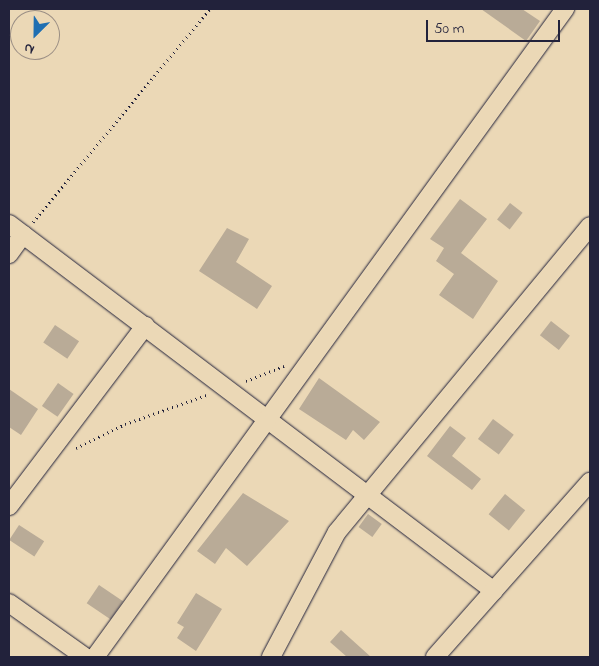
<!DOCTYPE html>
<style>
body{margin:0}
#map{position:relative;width:599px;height:666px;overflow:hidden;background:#ebd8b6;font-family:"Indie Flower",sans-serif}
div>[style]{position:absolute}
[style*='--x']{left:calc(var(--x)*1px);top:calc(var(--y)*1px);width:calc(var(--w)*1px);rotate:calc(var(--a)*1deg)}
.building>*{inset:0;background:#b9ab97;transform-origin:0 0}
.path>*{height:3px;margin-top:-1.5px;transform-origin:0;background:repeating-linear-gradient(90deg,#22223b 0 1px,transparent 0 5px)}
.roads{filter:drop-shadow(0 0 1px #22223b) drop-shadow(0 0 1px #22223b)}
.street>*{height:18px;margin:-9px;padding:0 9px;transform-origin:9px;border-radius:9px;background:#ebd8b6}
span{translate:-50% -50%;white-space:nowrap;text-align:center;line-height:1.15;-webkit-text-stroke:5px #ebd8b6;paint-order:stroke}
.frame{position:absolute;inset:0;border:10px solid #22223b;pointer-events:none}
.north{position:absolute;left:10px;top:10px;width:50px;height:50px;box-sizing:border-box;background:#ebd8b6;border:1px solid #9b8f85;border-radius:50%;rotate:203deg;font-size:14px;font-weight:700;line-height:20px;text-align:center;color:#22223b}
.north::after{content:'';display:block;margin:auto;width:18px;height:22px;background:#1f6fb2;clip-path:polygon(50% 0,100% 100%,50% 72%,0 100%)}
.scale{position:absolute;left:426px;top:20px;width:134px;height:22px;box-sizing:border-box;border:2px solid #22223b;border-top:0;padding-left:6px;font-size:15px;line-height:18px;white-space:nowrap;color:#22223b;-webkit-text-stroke:4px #ebd8b6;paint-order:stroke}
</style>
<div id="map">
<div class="building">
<div style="clip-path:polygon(481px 9px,522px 9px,540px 21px,526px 41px)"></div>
<div style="clip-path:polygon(460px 199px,487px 219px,461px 253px,498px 281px,473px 319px,439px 295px,454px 274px,436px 261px,444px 248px,430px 239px)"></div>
<div style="left:510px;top:203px;width:16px;height:21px;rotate:38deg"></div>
<div style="clip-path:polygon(227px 228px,249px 239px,236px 262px,272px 286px,257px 309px,199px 271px)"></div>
<div style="left:551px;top:321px;width:24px;height:18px;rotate:38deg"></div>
<div style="left:55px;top:325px;width:29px;height:21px;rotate:34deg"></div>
<div style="clip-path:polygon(319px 378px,380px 422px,364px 440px,353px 430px,346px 440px,299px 409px)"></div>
<div style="left:58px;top:383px;width:19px;height:28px;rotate:35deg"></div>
<div style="clip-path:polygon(9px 389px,38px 409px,21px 435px,9px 427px)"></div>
<div style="left:493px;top:419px;width:26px;height:25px;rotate:37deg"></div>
<div style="clip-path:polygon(450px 426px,466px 438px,452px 456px,481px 479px,472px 490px,427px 456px)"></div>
<div style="clip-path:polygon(243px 493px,289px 521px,247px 566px,226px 548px,215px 564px,197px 551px)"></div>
<div style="left:505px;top:494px;width:26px;height:26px;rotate:39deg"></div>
<div style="left:368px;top:514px;width:17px;height:16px;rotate:36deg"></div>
<div style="left:19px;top:525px;width:30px;height:18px;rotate:33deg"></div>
<div style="left:99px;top:585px;width:29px;height:22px;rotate:34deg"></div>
<div style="clip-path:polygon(196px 593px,222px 609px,196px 651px,177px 638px,184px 627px,177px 623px)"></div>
<div style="clip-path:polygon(341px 630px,371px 657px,347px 657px,330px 642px)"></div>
</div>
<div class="path">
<div style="--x:33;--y:222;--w:277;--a:-50.3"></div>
<div style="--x:246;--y:381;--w:41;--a:-21.5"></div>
<div style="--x:76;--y:448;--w:55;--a:-26.1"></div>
<div style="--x:125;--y:424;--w:87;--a:-19.5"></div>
</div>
<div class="roads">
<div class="street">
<div style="--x:9;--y:224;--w:608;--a:37.11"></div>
<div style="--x:9;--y:254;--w:24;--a:-54"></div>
<div style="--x:9;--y:506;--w:226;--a:-52.9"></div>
<div style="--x:9;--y:603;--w:93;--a:35.4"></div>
<div style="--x:95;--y:657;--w:801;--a:-54.05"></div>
<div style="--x:271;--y:657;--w:141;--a:-62.2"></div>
<div style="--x:337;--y:532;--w:397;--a:-50.4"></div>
<div style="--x:435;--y:657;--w:234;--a:-48.5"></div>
</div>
</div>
<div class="frame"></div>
<div class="north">N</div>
<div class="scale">50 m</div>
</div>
